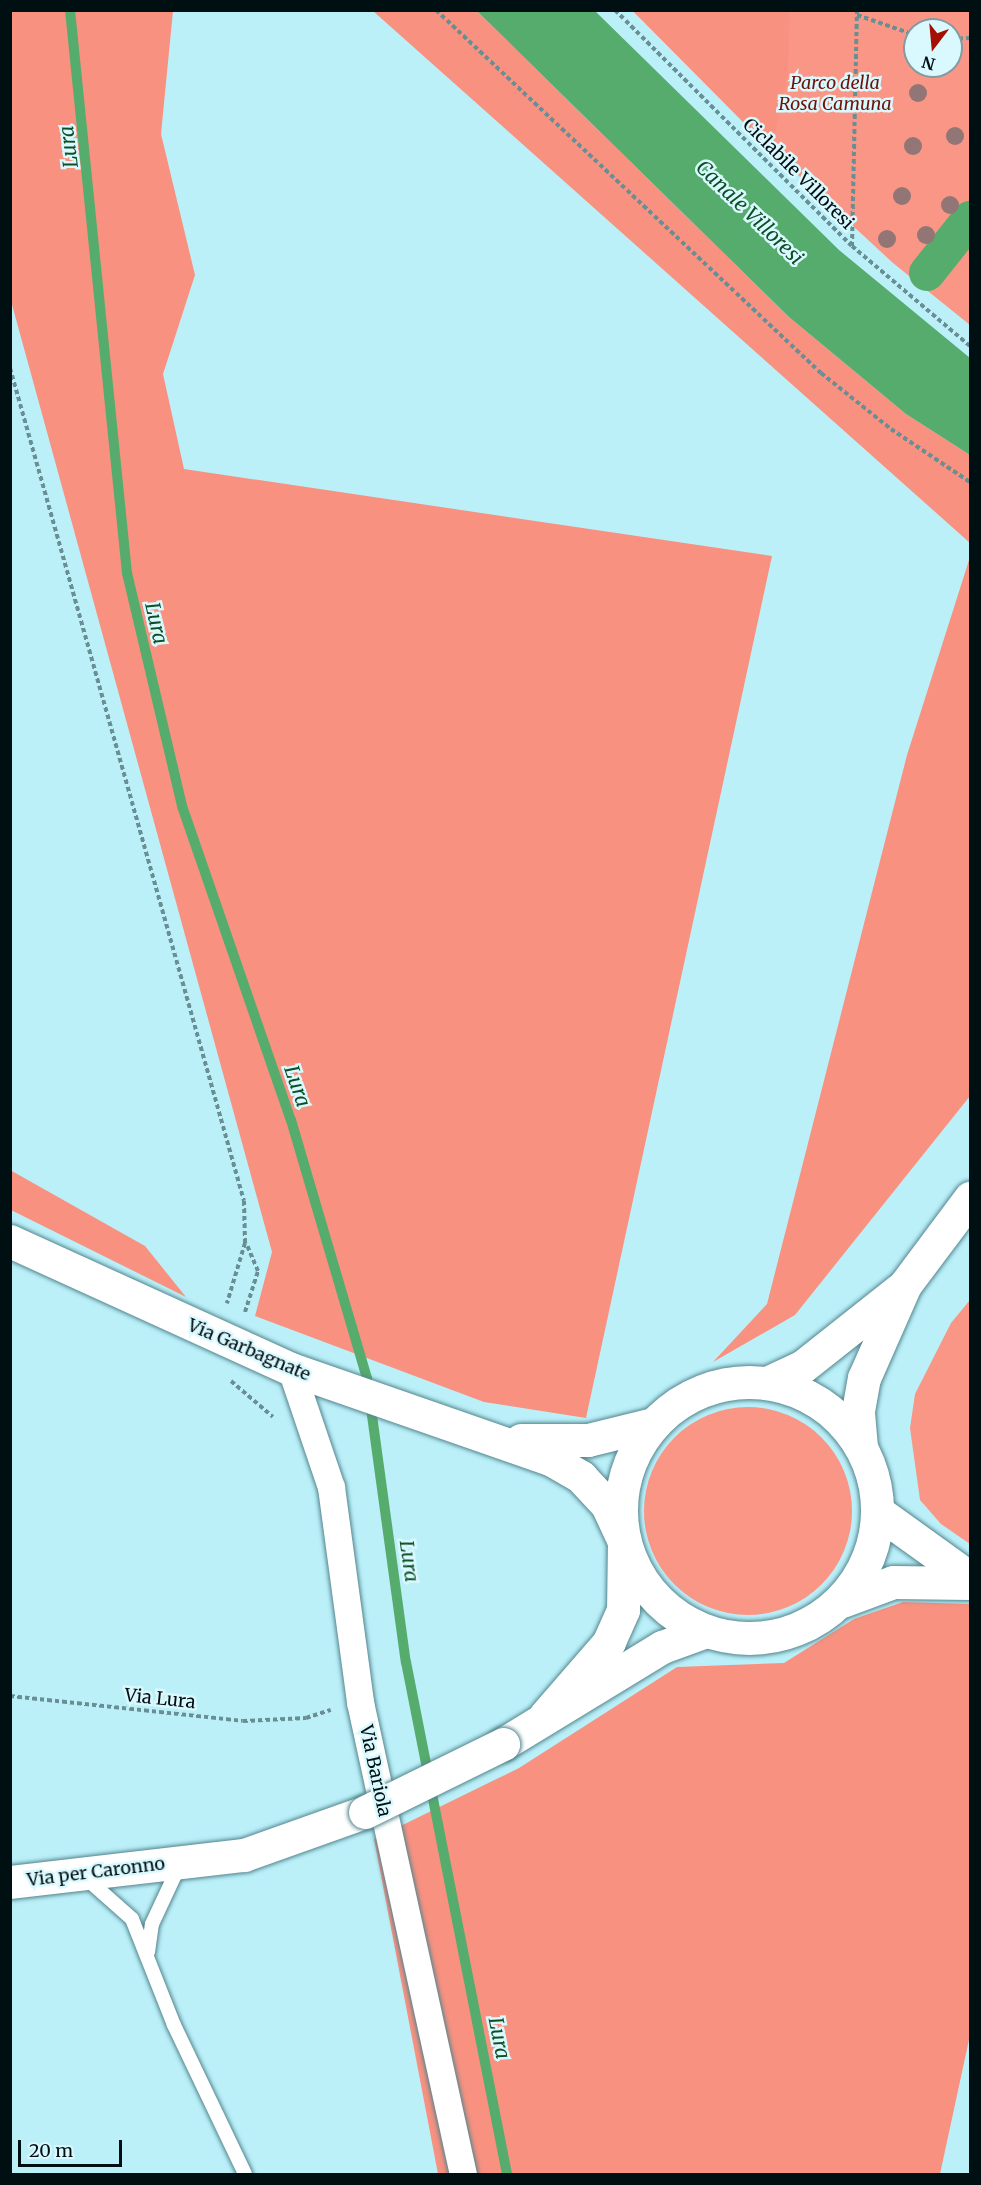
<!DOCTYPE html>
<style>
body{margin:0}
#map{position:relative;width:981px;height:2185px;overflow:hidden;background:#bbf0f9;font-family:Merriweather,serif}
div>[style]{position:absolute}
[style*='--x']{left:calc(var(--x)*1px);top:calc(var(--y)*1px);width:calc(var(--w)*1px);rotate:calc(var(--a)*1deg)}
.green>*{inset:0;background:#fa9686}
.round{border-radius:50%}
.forest>*{inset:0;background:#f89180}
.water>*{inset:0;background:#55ac6c}
.stream>*{height:10px;margin:-5px;padding:0 5px;transform-origin:5px;border-radius:5px;background:#55ac6c}
.canal>*{height:36px;margin:-18px;padding:0 18px;transform-origin:18px;border-radius:18px;background:#55ac6c}
.path>*{height:4px;margin-top:-2px;transform-origin:0;background:repeating-linear-gradient(90deg,#698e94 0 4.5px,transparent 0 7.5px)}
.roads{filter:drop-shadow(0 0 2px #53858e) drop-shadow(0 0 2px #53858e)}
.lane>*{height:14px;margin:-7px;padding:0 7px;transform-origin:7px;border-radius:7px;background:#fff}
.street>*{height:27px;margin:-13.5px;padding:0 13.5px;transform-origin:13.5px;border-radius:13.5px;background:#fff}
.secondary>*{height:33px;margin:-16.5px;padding:0 16.5px;transform-origin:16.5px;border-radius:16.5px;background:#fff}
.secondary>.ring{margin:-16.5px;padding:0;box-sizing:content-box;background:none;border:33px solid #fff;border-radius:50%}
.bridges{filter:drop-shadow(0 0 2px #53858e) drop-shadow(0 0 2px #53858e)}
.secondary-bridge>*{height:33px;margin:-16.5px;padding:0 16.5px;transform-origin:16.5px;border-radius:16.5px;background:#fff}
.trees>*{width:18px;height:18px;margin:-9px;border-radius:50%;background:#917675}
span{translate:-50% -50%;white-space:nowrap;text-align:center;line-height:1.15;-webkit-text-stroke:5px #daf9ff;paint-order:stroke}
.park-label{font-size:18px;color:#6e1309;font-style:italic}
.street-label{font-size:18px;color:#000f12}
.water-label{font-size:20px;color:#0d4f25;font-style:italic}
.frame{position:absolute;inset:0;border:12px solid #000f12;pointer-events:none}
.north{position:absolute;left:903px;top:18px;width:60px;height:60px;box-sizing:border-box;background:#daf9ff;border:2px solid #839ba0;border-radius:50%;rotate:196deg;font-size:16px;font-weight:700;line-height:24px;text-align:center;color:#000f12}
.north::after{content:'';display:block;margin:auto;width:21px;height:27px;background:#a40f02;clip-path:polygon(50% 0,100% 100%,50% 72%,0 100%)}
.scale{position:absolute;left:18px;top:2140px;width:104px;height:27px;box-sizing:border-box;border:3px solid #000f12;border-top:0;padding-left:8px;font-size:18px;line-height:21px;white-space:nowrap;color:#000f12;-webkit-text-stroke:4px #daf9ff;paint-order:stroke}
</style>
<div id="map">
<div class="green">
<div style="clip-path:polygon(evenodd,633px 11px,970px 11px,970px 325px,893px 263px,771px 150px,633px 11px,915px 30px,951px 30px,951px 66px,915px 66px,915px 30px)"></div>
<div style="clip-path:polygon(970px 1300px,970px 1544px,941px 1524px,920px 1500px,910px 1428px,915px 1394px,951px 1323px)"></div>
<div class="round" style="left:644px;top:1407px;width:208px;height:208px"></div>
</div>
<div class="forest">
<div style="clip-path:polygon(10px 11px,173px 11px,161px 134px,195px 275px,163px 374px,184px 469px,772px 556px,586px 1418px,484px 1402px,255px 1316px,272px 1252px,11px 301px)"></div>
<div style="clip-path:polygon(373px 11px,477px 11px,789px 317px,906px 414px,970px 455px,970px 543px)"></div>
<div style="clip-path:polygon(633px 11px,789px 11px,788px 72px,771px 150px)"></div>
<div style="clip-path:polygon(970px 557px,970px 1096px,795px 1315px,713px 1362px,767px 1304px,907px 755px)"></div>
<div style="clip-path:polygon(10px 1170px,145px 1246px,186px 1297px,11px 1210px)"></div>
<div style="clip-path:polygon(903px 1602px,970px 1604px,970px 2035px,940px 2174px,438px 2174px,374px 1839px,519px 1768px,677px 1667px,784px 1663px,854px 1619px)"></div>
</div>
<div class="water">
<div style="clip-path:polygon(477px 11px,595px 11px,839px 250px,970px 358px,970px 455px,906px 414px,789px 317px)"></div>
</div>
<div class="stream">
<div style="--x:70;--y:10;--w:566;--a:84.22"></div>
<div style="--x:127;--y:573;--w:239;--a:76.7"></div>
<div style="--x:182;--y:806;--w:332;--a:70.9"></div>
<div style="--x:291;--y:1120;--w:270;--a:73.6"></div>
<div style="--x:367;--y:1379;--w:286;--a:82.2"></div>
<div style="--x:406;--y:1662;--w:522;--a:78.84"></div>
</div>
<div class="canal">
<div style="--x:927;--y:273;--w:69;--a:-51.5"></div>
</div>
<div class="path">
<div style="--x:436;--y:10;--w:529;--a:43.32"></div>
<div style="--x:821;--y:373;--w:90;--a:38.7"></div>
<div style="--x:891;--y:429;--w:95;--a:33.9"></div>
<div style="--x:615;--y:10;--w:334;--a:44.9"></div>
<div style="--x:852;--y:246;--w:155;--a:40.3"></div>
<div style="--x:857;--y:15;--w:61;--a:19"></div>
<div style="--x:951;--y:39;--w:19;--a:-3"></div>
<div style="--x:852;--y:246;--w:236;--a:-88.8"></div>
<div style="--x:10;--y:368;--w:865;--a:74.31"></div>
<div style="--x:244;--y:1201;--w:42;--a:88.6"></div>
<div style="--x:245;--y:1243;--w:63;--a:106.7"></div>
<div style="--x:245;--y:1312;--w:43;--a:-72.4"></div>
<div style="--x:258;--y:1271;--w:30;--a:-113"></div>
<div style="--x:231;--y:1381;--w:55;--a:40.6"></div>
<div style="--x:10;--y:1696;--w:234;--a:6.1"></div>
<div style="--x:243;--y:1721;--w:63;--a:-2.7"></div>
<div style="--x:306;--y:1718;--w:26;--a:-18"></div>
</div>
<div class="roads">
<div class="lane">
<div style="--x:87;--y:1879;--w:60;--a:41.6"></div>
<div style="--x:132;--y:1919;--w:114;--a:68.4"></div>
<div style="--x:174;--y:2025;--w:165;--a:64.5"></div>
<div style="--x:148;--y:1952;--w:28;--a:-82"></div>
<div style="--x:152;--y:1924;--w:66;--a:-65"></div>
</div>
<div class="street">
<div style="--x:291;--y:1369;--w:125;--a:71.3"></div>
<div style="--x:331;--y:1487;--w:217;--a:82.3"></div>
<div style="--x:360;--y:1702;--w:483;--a:77.7"></div>
</div>
<div class="secondary">
<div style="--x:10;--y:1241;--w:309;--a:24.5"></div>
<div style="--x:291;--y:1369;--w:276;--a:19.2"></div>
<div style="--x:552;--y:1460;--w:34;--a:30"></div>
<div style="--x:581;--y:1477;--w:38;--a:47"></div>
<div style="--x:607;--y:1505;--w:40;--a:65"></div>
<div style="--x:624;--y:1541;--w:69;--a:90.8"></div>
<div style="--x:623;--y:1610;--w:35;--a:114"></div>
<div style="--x:609;--y:1642;--w:98;--a:130.9"></div>
<div class="ring" style="left:621px;top:1382px;width:223px;height:223px"></div>
<div style="--x:767;--y:1383;--w:38;--a:-25"></div>
<div style="--x:802;--y:1367;--w:124;--a:-38.4"></div>
<div style="--x:521;--y:1440;--w:67;--a:0"></div>
<div style="--x:588;--y:1440;--w:67;--a:-13.8"></div>
<div style="--x:861;--y:1447;--w:36;--a:-95"></div>
<div style="--x:858;--y:1411;--w:34;--a:-80"></div>
<div style="--x:864;--y:1378;--w:102;--a:-66.2"></div>
<div style="--x:905;--y:1285;--w:109;--a:-53.2"></div>
<div style="--x:878;--y:1512;--w:113;--a:35.7"></div>
<div style="--x:842;--y:1601;--w:54;--a:-20.4"></div>
<div style="--x:893;--y:1582;--w:77;--a:0.7"></div>
<div style="--x:503;--y:1744;--w:186;--a:-31.4"></div>
<div style="--x:662;--y:1647;--w:47;--a:-20"></div>
<div style="--x:10;--y:1882;--w:236;--a:-6.6"></div>
<div style="--x:244;--y:1855;--w:128;--a:-19.6"></div>
</div>
</div>
<div class="bridges">
<div class="secondary-bridge">
<div style="--x:365;--y:1812;--w:154;--a:-26.2"></div>
</div>
</div>
<div class="trees">
<div style="left:918px;top:93px"></div>
<div style="left:955px;top:136px"></div>
<div style="left:913px;top:146px"></div>
<div style="left:902px;top:196px"></div>
<div style="left:950px;top:205px"></div>
<div style="left:926px;top:235px"></div>
<div style="left:887px;top:239px"></div>
</div>
<div class="park-label">
<span style="left:835px;top:94px">Parco della<br>Rosa Camuna</span>
</div>
<div class="street-label">
<span style="left:798px;top:174px;rotate:45deg">Ciclabile Villoresi</span>
<span style="left:249px;top:1350px;rotate:23deg">Via Garbagnate</span>
<span style="left:160px;top:1699px;rotate:6deg">Via Lura</span>
<span style="left:375px;top:1771px;rotate:78deg">Via Bariola</span>
<span style="left:96px;top:1872px;rotate:-7deg">Via per Caronno</span>
</div>
<div class="water-label">
<span style="left:68px;top:147px;rotate:-97deg">Lura</span>
<span style="left:750px;top:212px;rotate:44deg">Canale Villoresi</span>
<span style="left:157px;top:623px;rotate:77deg">Lura</span>
<span style="left:298px;top:1086px;rotate:71deg">Lura</span>
<span style="left:410px;top:1561px;rotate:82deg">Lura</span>
<span style="left:500px;top:2038px;rotate:79deg">Lura</span>
</div>
<div class="frame"></div>
<div class="north">N</div>
<div class="scale">20 m</div>
</div>
